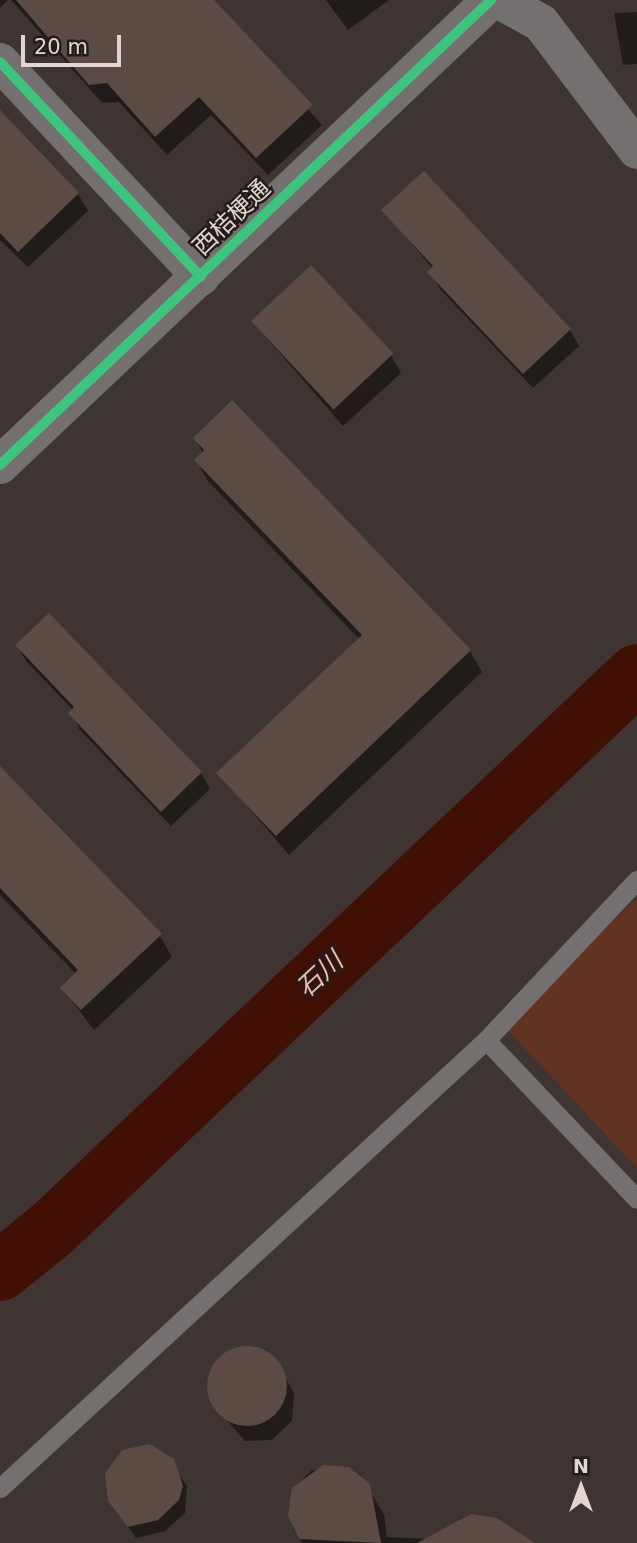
<!DOCTYPE html>
<meta charset="utf-8">
<style>
body{margin:0}
#map{position:relative;width:637px;height:1543px;overflow:hidden;background:#3e3532;font-family:"DejaVu Sans","Noto Sans JP",sans-serif}
div>[style]{position:absolute}
[style*='--x']{left:calc(var(--x)*1px);top:calc(var(--y)*1px);width:calc(var(--w)*1px);rotate:calc(var(--a)*1deg)}
.green>*{inset:0;background:#623223}
.shadow>*{inset:0;background:#0007}
.river>*{height:60px;margin:-30px;padding:0 30px;transform-origin:30px;border-radius:30px;background:#410f04}
.building>*{inset:0;background:#5c4a45;transform-origin:0 0}
.round{border-radius:50%}
.service>*{height:19px;margin:-9.5px;padding:0 9.5px;transform-origin:9.5px;border-radius:9.5px;background:#74706f}
.minor>*{height:38px;margin:-19px;padding:0 19px;transform-origin:19px;border-radius:19px;background:#74706f}
.tertiary>*{height:38px;margin:-19px;padding:0 19px;transform-origin:19px;border-radius:19px;background:#74706f}
.cycleway>*{height:10px;margin:-5px;padding:0 5px;transform-origin:5px;border-radius:5px;background:#40c37c}
span{translate:-50% -50%;white-space:nowrap;text-align:center;line-height:1.15;-webkit-text-stroke:5px #241c1a;paint-order:stroke}
.street-label{font-size:24px;color:#e1d6d2}
.water-label{font-size:26px;color:#fbb8a5;font-style:italic}
.north{position:absolute;left:546px;top:1452px;width:70px;height:70px;-webkit-text-stroke:5px #241c1a;paint-order:stroke;rotate:0deg;font-size:19px;font-weight:700;line-height:28px;text-align:center;color:#e1d6d2}
.north::after{content:'';display:block;margin:auto;width:24px;height:32px;background:#e1d6d2;clip-path:polygon(50% 0,100% 100%,50% 72%,0 100%)}
.scale{position:absolute;left:21px;top:35px;width:100px;height:32px;box-sizing:border-box;border:4px solid #e1d6d2;border-top:0;padding-left:9px;font-size:21px;line-height:24px;white-space:nowrap;color:#e1d6d2;-webkit-text-stroke:5px #241c1a;paint-order:stroke}
</style>
<div id="map">
<div class="green">
<div style="clip-path:polygon(637px 898px,637px 1168px,504px 1026px)"></div>
</div>
<div class="shadow">
<div style="clip-path:polygon(0 0,8px 0,0 8px)"></div>
<div style="clip-path:polygon(11px 0,211px 0,322px 125px,268px 175px,211px 115px,167px 155px,119px 102px,102px 103px)"></div>
<div style="clip-path:polygon(326px 0,389px 0,348px 30px)"></div>
<div style="clip-path:polygon(637px 12px,637px 64px,623px 65px,614px 13px)"></div>
<div style="clip-path:polygon(0 131px,78px 194px,88px 211px,28px 267px,0 240px)"></div>
<div style="clip-path:polygon(384px 210px,570px 330px,579px 346px,533px 388px,439px 288px,433px 269px)"></div>
<div style="clip-path:polygon(252px 321px,391px 355px,401px 373px,343px 426px)"></div>
<div style="clip-path:polygon(232px 402px,470px 651px,482px 672px,289px 855px,219px 773px,360px 640px,208px 481px,196px 460px,203px 453px,195px 438px)"></div>
<div style="clip-path:polygon(48px 615px,201px 773px,210px 789px,171px 826px,79px 729px,74px 711px,26px 661px,17px 645px)"></div>
<div style="clip-path:polygon(0 768px,160px 936px,172px 957px,94px 1030px,62px 988px,76px 974px,0 895px)"></div>
<div style="clip-path:polygon(253px 1348px,277px 1362px,294px 1393px,292px 1421px,272px 1440px,245px 1441px,213px 1404px,210px 1376px,226px 1354px)"></div>
<div style="clip-path:polygon(150px 1446px,162px 1451px,187px 1486px,185px 1513px,165px 1531px,136px 1538px,110px 1501px)"></div>
<div style="clip-path:polygon(336px 1466px,360px 1475px,384px 1514px,387px 1537px,519px 1543px,302px 1543px,293px 1527px,293px 1489px,311px 1471px)"></div>
</div>
<div class="river">
<div style="--x:0;--y:1271;--w:67;--a:-38.9"></div>
<div style="--x:52;--y:1229;--w:806;--a:-43.49"></div>
</div>
<div class="building">
<div style="clip-path:polygon(16px 0,214px 0,313px 105px,256px 158px,199px 97px,155px 137px,107px 83px,89px 85px)"></div>
<div style="clip-path:polygon(0 110px,79px 193px,18px 252px,0 233px)"></div>
<div style="clip-path:polygon(424px 171px,571px 329px,523px 374px,427px 272px,433px 266px,381px 210px)"></div>
<div style="left:311px;top:265px;width:121px;height:82px;rotate:47deg"></div>
<div style="clip-path:polygon(232px 400px,471px 650px,276px 836px,216px 773px,362px 635px,194px 460px,204px 450px,193px 438px)"></div>
<div style="clip-path:polygon(49px 613px,202px 772px,161px 812px,68px 713px,74px 707px,15px 645px)"></div>
<div style="clip-path:polygon(0 766px,162px 934px,81px 1010px,60px 988px,78px 970px,0 888px)"></div>
<div class="round" style="left:207px;top:1346px;width:80px;height:80px"></div>
<div style="clip-path:polygon(150px 1444px,174px 1459px,183px 1486px,179px 1500px,158px 1520px,128px 1527px,108px 1501px,105px 1473px,122px 1450px)"></div>
<div style="clip-path:polygon(323px 1465px,349px 1467px,370px 1484px,381px 1543px,299px 1539px,288px 1515px,292px 1488px)"></div>
<div style="clip-path:polygon(471px 1514px,497px 1518px,535px 1543px,417px 1543px)"></div>
</div>
<div class="service">
<div style="--x:486;--y:1040;--w:219;--a:46.5"></div>
<div style="--x:0;--y:1488;--w:661;--a:-42.67"></div>
<div style="--x:486;--y:1040;--w:220;--a:-46.7"></div>
</div>
<div class="minor">
<div style="--x:499;--y:0;--w:48;--a:28.7"></div>
<div style="--x:541;--y:23;--w:159;--a:52.9"></div>
<div style="--x:0;--y:62;--w:294;--a:46.9"></div>
</div>
<div class="tertiary">
<div style="--x:0;--y:465;--w:676;--a:-43.44"></div>
</div>
<div class="cycleway">
<div style="--x:0;--y:62;--w:294;--a:46.9"></div>
<div style="--x:0;--y:465;--w:676;--a:-43.44"></div>
</div>
<div class="street-label">
<span style="left:232px;top:218px;rotate:-44deg">西桔梗通</span>
</div>
<div class="water-label">
<span style="left:320px;top:975px;rotate:-43deg">石川</span>
</div>
<div class="north">N</div>
<div class="scale">20 m</div>
</div>
